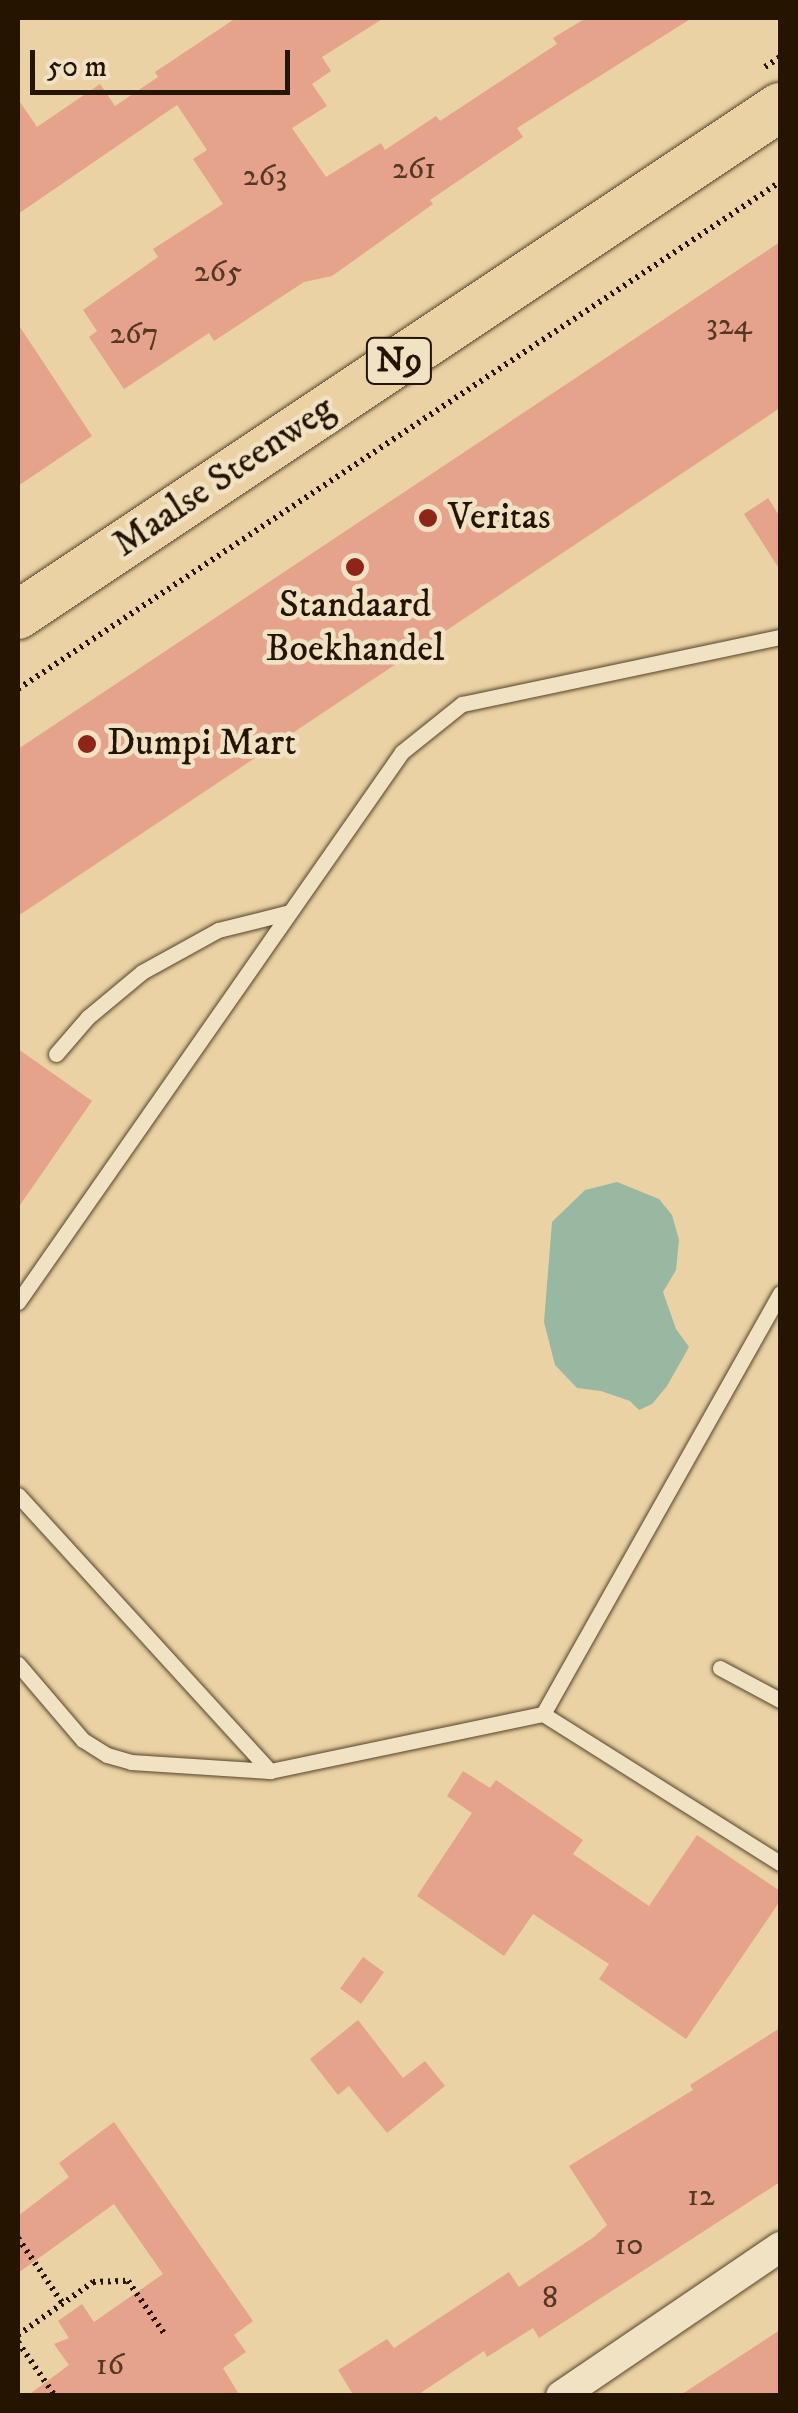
<!DOCTYPE html>
<style>
body{margin:0}
#map{position:relative;width:798px;height:2413px;overflow:hidden;background:#ead2a4;font-family:"IM FELL DW Pica",serif}
div>[style]{position:absolute}
[style*='--x']{left:calc(var(--x)*1px);top:calc(var(--y)*1px);width:calc(var(--w)*1px);rotate:calc(var(--a)*1deg)}
.water>*{inset:0;background:#98b8a2}
.building>*{inset:0;background:#e5a38b;transform-origin:0 0}
.path>*{height:6px;margin-top:-3px;transform-origin:0;background:repeating-linear-gradient(90deg,#251400 0 2.5px,transparent 0 7.5px)}
.roads{filter:drop-shadow(0 0 2px #564429) drop-shadow(0 0 2px #564429)}
.service>*{height:15px;margin:-7.5px;padding:0 7.5px;transform-origin:7.5px;border-radius:7.5px;background:#f1e2c4}
.minor>*{height:30px;margin:-15px;padding:0 15px;transform-origin:15px;border-radius:15px;background:#f1e2c4}
.primary>*{height:48px;margin:-24px;padding:0 24px;transform-origin:24px;border-radius:24px;background:#ead2a4}
.dots>*{width:28px;height:28px;translate:-50% -50%;box-sizing:border-box;border:5px solid #f1e2c4;border-radius:50%}
span{translate:-50% -50%;white-space:nowrap;text-align:center;line-height:1.15;-webkit-text-stroke:9px #f1e2c4;paint-order:stroke}
.number-label{font-size:32px;color:#553823}
.number-label span{-webkit-text-stroke-width:0}
.shield-label span{padding:2px 8px;background:#f1e2c4;border:2px solid;border-radius:8px;-webkit-text-stroke-width:0}
.shield-label{font-size:35px;color:#251400;font-weight:700}
.street-label{font-size:38px;color:#251400}
.poi-label{font-size:38px;color:#251400}
.left{translate:0 -50%;text-align:left}
.frame{position:absolute;inset:0;border:20px solid #251400;pointer-events:none}
.scale{position:absolute;left:30px;top:50px;width:260px;height:45px;box-sizing:border-box;border:5px solid #251400;border-top:0;padding-left:12px;font-size:30px;line-height:35px;white-space:nowrap;color:#251400;-webkit-text-stroke:8px #f1e2c4;paint-order:stroke}
</style>
<div id="map">
<div class="water">
<div style="clip-path:polygon(617px 1182px,659px 1199px,672px 1215px,679px 1240px,676px 1270px,663px 1292px,676px 1329px,689px 1347px,667px 1386px,652px 1404px,639px 1410px,630px 1401px,601px 1391px,577px 1388px,555px 1365px,544px 1322px,552px 1222px,585px 1190px)"></div>
</div>
<div class="building">
<div style="clip-path:polygon(236px 18px,384px 18px,322px 57px,331px 71px,312px 84px,327px 106px,292px 128px,326px 177px,381px 143px,385px 150px,436px 116px,440px 121px,557px 44px,553px 38px,586px 18px,692px 18px,517px 128px,523px 137px,430px 200px,433px 204px,332px 276px,304px 282px,214px 341px,209px 333px,124px 389px,89px 337px,97px 331px,83px 310px,158px 257px,153px 249px,223px 204px,193px 159px,207px 150px,177px 105px,18px 214px,18px 99px,37px 127px,100px 84px,115px 106px,158px 77px,155px 72px)"></div>
<div style="clip-path:polygon(780px 242px,780px 408px,18px 916px,18px 749px)"></div>
<div style="clip-path:polygon(18px 324px,92px 436px,18px 486px)"></div>
<div style="clip-path:polygon(768px 498px,780px 517px,780px 570px,744px 514px)"></div>
<div style="clip-path:polygon(18px 1049px,92px 1101px,18px 1208px)"></div>
<div style="clip-path:polygon(463px 1771px,490px 1788px,496px 1780px,583px 1840px,573px 1854px,649px 1906px,697px 1835px,780px 1891px,780px 1901px,686px 2039px,599px 1979px,609px 1964px,533px 1914px,504px 1956px,417px 1896px,472px 1813px,447px 1796px)"></div>
<div style="left:363px;top:1957px;width:26px;height:39px;rotate:36deg"></div>
<div style="clip-path:polygon(358px 2020px,403px 2078px,425px 2061px,445px 2086px,387px 2133px,349px 2086px,338px 2095px,310px 2059px)"></div>
<div style="clip-path:polygon(780px 2028px,780px 2182px,539px 2338px,533px 2328px,487px 2357px,484px 2351px,416px 2396px,354px 2396px,338px 2370px,387px 2339px,394px 2348px,509px 2272px,519px 2287px,594px 2237px,607px 2225px,569px 2166px,693px 2090px,690px 2085px)"></div>
<div style="clip-path:polygon(114px 2122px,253px 2321px,234px 2335px,246px 2352px,223px 2368px,240px 2396px,27px 2396px,69px 2365px,54px 2344px,69px 2338px,58px 2321px,82px 2304px,94px 2322px,163px 2274px,114px 2204px,18px 2273px,18px 2216px,69px 2177px,59px 2163px)"></div>
<div style="clip-path:polygon(780px 2330px,780px 2396px,679px 2396px)"></div>
</div>
<div class="path">
<div style="--x:765;--y:67;--w:18;--a:-34"></div>
<div style="--x:18;--y:689;--w:915;--a:-33.64"></div>
<div style="--x:18;--y:2238;--w:80;--a:55.7"></div>
<div style="--x:18;--y:2335;--w:92;--a:-35.2"></div>
<div style="--x:93;--y:2282;--w:35;--a:-2"></div>
<div style="--x:128;--y:2281;--w:67;--a:55.4"></div>
<div style="--x:18;--y:2342;--w:65;--a:55.6"></div>
</div>
<div class="roads">
<div class="service">
<div style="--x:56;--y:1054;--w:49;--a:-49.1"></div>
<div style="--x:88;--y:1017;--w:70;--a:-39.8"></div>
<div style="--x:142;--y:972;--w:87;--a:-28.9"></div>
<div style="--x:218;--y:930;--w:74;--a:-14"></div>
<div style="--x:18;--y:1302;--w:671;--a:-55.08"></div>
<div style="--x:402;--y:752;--w:77;--a:-38.7"></div>
<div style="--x:462;--y:704;--w:325;--a:-11.9"></div>
<div style="--x:18;--y:1495;--w:374;--a:47.6"></div>
<div style="--x:270;--y:1771;--w:279;--a:-11.8"></div>
<div style="--x:543;--y:1714;--w:483;--a:-60.6"></div>
<div style="--x:18;--y:1664;--w:100;--a:49.5"></div>
<div style="--x:83;--y:1740;--w:28;--a:32"></div>
<div style="--x:107;--y:1755;--w:25;--a:16"></div>
<div style="--x:131;--y:1762;--w:139;--a:3.7"></div>
<div style="--x:720;--y:1668;--w:68;--a:28.1"></div>
<div style="--x:543;--y:1714;--w:280;--a:32.2"></div>
</div>
<div class="minor">
<div style="--x:561;--y:2396;--w:265;--a:-34.2"></div>
</div>
<div class="primary">
<div style="--x:18;--y:615;--w:916;--a:-33.69"></div>
</div>
</div>
<div class="dots">
<div style="left:428px;top:518px;background:#8f2418"></div>
<div style="left:355px;top:567px;background:#8f2418"></div>
<div style="left:87px;top:744px;background:#8f2418"></div>
</div>
<div class="number-label">
<span style="left:414px;top:169px">261</span>
<span style="left:265px;top:176px">263</span>
<span style="left:218px;top:272px">265</span>
<span style="left:729px;top:325px">324</span>
<span style="left:134px;top:334px">267</span>
<span style="left:701px;top:2196px">12</span>
<span style="left:629px;top:2245px">10</span>
<span style="left:550px;top:2298px">8</span>
<span style="left:110px;top:2365px">16</span>
</div>
<div class="shield-label">
<span style="left:399px;top:361px">N9</span>
</div>
<div class="street-label">
<span style="left:224px;top:477px;rotate:-34deg">Maalse Steenweg</span>
</div>
<div class="poi-label">
<span class="left" style="left:448px;top:518px">Veritas</span>
<span style="left:355px;top:628px">Standaard<br>Boekhandel</span>
<span class="left" style="left:107px;top:744px">Dumpi Mart</span>
</div>
<div class="frame"></div>
<div class="scale">50 m</div>
</div>
